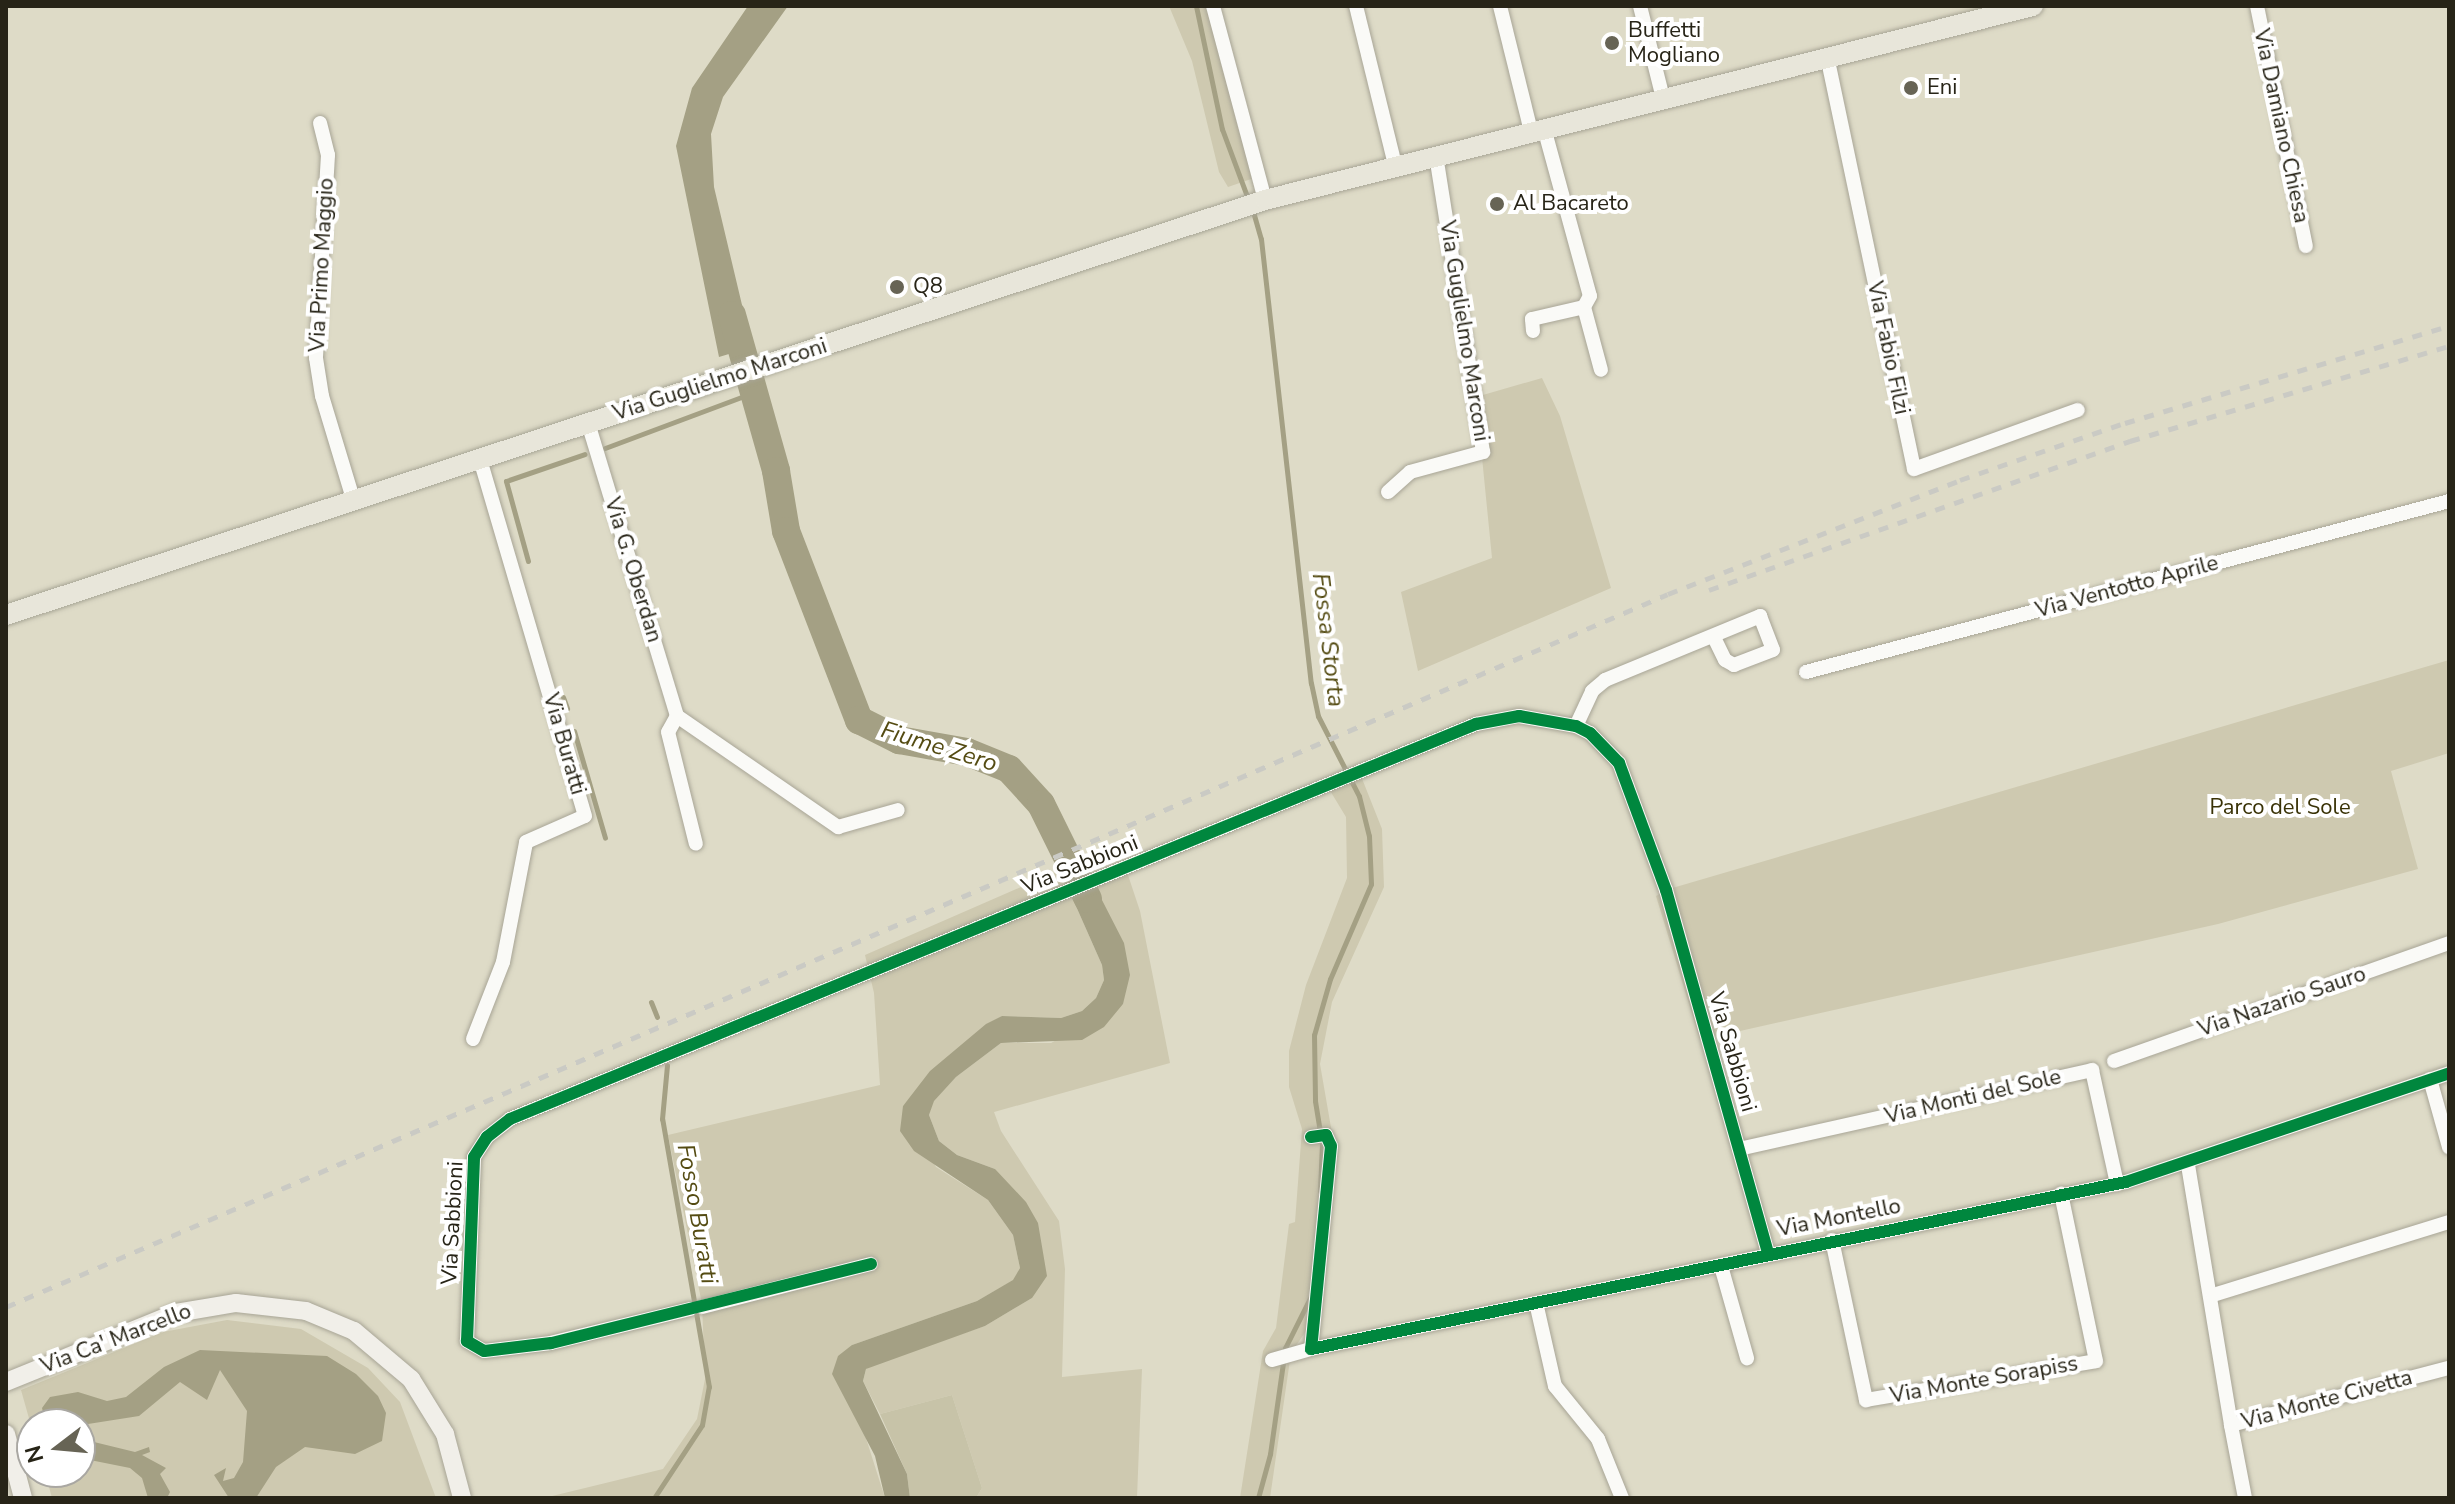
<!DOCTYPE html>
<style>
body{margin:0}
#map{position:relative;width:2455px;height:1504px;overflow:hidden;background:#dedbc7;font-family:"Nunito Sans",sans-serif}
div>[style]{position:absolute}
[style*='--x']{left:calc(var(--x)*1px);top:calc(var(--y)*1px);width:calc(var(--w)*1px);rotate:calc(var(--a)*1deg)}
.green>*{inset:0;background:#cec9b0}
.forest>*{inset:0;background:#c7c3a8}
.water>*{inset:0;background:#a4a084}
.stream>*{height:5px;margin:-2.5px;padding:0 2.5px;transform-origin:2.5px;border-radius:2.5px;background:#a4a084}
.river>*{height:28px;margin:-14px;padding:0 14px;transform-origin:14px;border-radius:14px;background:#a4a084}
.roads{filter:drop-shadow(0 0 2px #a8a596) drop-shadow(0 0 2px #a8a596)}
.minor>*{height:14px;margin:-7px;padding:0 7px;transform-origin:7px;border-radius:7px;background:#fafaf7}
.secondary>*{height:18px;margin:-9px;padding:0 9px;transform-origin:9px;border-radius:9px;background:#f1efe9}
.primary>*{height:20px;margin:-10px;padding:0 10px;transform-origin:10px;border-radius:10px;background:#e8e6da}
.rail>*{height:5px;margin-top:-2.5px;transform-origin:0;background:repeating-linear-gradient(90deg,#cacac4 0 10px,transparent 0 20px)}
.cycleway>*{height:12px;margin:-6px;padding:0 6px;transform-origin:6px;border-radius:6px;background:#00873e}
.dots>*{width:22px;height:22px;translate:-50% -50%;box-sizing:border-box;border:4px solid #fff;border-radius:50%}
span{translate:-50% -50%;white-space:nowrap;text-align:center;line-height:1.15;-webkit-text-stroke:8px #fff;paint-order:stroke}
.poi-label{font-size:22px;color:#272417}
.left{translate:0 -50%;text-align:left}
.street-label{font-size:22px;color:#272417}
.park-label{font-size:22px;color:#393206}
.water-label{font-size:24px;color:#544b12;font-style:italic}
.frame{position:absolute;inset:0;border:8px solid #272417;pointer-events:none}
.north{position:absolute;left:16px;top:1408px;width:80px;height:80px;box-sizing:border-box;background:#fff;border:2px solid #a9a7a2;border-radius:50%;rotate:254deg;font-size:22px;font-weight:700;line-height:32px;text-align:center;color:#272417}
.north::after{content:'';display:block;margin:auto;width:28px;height:36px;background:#676455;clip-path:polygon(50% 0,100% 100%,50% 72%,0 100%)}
</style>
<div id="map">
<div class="green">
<div style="clip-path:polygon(1169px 6px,1208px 6px,1254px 178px,1228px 187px,1219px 172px,1192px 61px)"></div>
<div style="clip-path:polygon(1542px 378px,1560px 416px,1611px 588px,1418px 671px,1401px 592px,1492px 558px,1476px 397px)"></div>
<div style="clip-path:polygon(2449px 660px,2449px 753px,2391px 771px,2418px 869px,2218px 924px,1700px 1040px,1656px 896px,1669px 889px)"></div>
<div style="clip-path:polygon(1359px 771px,1382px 829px,1384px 887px,1332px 1002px,1320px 1064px,1333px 1139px,1306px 1331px,1291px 1353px,1270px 1498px,1240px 1498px,1263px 1351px,1276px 1328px,1289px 1224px,1295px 1222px,1302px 1129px,1289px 1087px,1289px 1051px,1306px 985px,1347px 878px,1346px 817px,1326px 784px)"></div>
<div style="clip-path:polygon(1125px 866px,1140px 911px,1170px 1063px,994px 1112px,1001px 1131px,1059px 1221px,1065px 1269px,1062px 1377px,1142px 1369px,1137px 1498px,976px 1498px,982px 1488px,952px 1395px,880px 1414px,863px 1381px,866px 1369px,880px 1361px,985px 1326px,1032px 1298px,995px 1169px,957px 1155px,939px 1141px,929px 1115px,933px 1101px,956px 1077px,1001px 1043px,1051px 1043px,1123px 1004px,1093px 880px)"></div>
<div style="clip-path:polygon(1060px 870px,1102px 965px,1104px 980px,1096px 998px,1082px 1011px,1061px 1018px,1002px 1016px,903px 1106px,936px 1167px,988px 1200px,1013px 1235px,1020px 1268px,1014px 1280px,977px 1301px,852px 1345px,864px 1432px,885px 1498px,544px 1498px,663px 1469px,697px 1419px,705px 1379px,702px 1304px,668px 1135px,880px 1085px,874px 993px,865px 955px)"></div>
<div style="clip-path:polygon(227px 1320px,301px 1329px,368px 1368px,400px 1402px,436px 1498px,52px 1498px,45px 1472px,80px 1472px,80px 1424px,32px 1424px,32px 1429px,21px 1390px,163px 1332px)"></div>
</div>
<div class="forest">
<div style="clip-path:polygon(952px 1395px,982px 1488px,976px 1498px,910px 1498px,907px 1474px,880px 1414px)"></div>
</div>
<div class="water">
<div style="clip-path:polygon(748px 6px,788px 6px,723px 97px,711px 134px,714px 187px,752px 347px,719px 357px,676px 146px,692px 88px)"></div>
<div style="clip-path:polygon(1082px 861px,1124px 943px,1130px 975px,1123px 1004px,1104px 1027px,1082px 1040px,1001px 1043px,956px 1077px,934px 1101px,929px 1115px,939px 1141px,957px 1155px,995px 1169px,1026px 1202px,1038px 1223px,1047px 1276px,1032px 1298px,985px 1326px,866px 1369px,863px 1381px,907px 1474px,910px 1498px,885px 1498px,875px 1456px,832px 1374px,838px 1356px,852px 1345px,977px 1301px,1013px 1280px,1020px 1268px,1013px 1235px,988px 1200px,914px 1151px,900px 1131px,903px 1106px,930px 1071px,986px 1024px,1002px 1016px,1061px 1018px,1082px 1011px,1096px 998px,1104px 980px,1102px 965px,1060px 870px)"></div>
<div style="clip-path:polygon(200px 1350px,327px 1356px,356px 1374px,378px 1396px,386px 1413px,382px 1441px,355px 1454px,305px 1447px,276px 1467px,256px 1498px,229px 1498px,214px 1475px,226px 1468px,223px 1481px,234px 1478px,243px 1462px,247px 1411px,220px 1370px,207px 1400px,180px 1382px,139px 1416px,88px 1424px,94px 1442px,135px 1452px,149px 1447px,150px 1452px,142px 1455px,166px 1468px,160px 1474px,170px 1492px,167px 1498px,148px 1498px,142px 1478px,130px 1468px,80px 1458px,80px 1424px,46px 1424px,42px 1408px,50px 1397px,78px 1392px,107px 1401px,126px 1397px,164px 1367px)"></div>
</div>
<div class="stream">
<div style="--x:1196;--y:6;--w:126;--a:78.1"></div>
<div style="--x:1222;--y:129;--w:75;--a:69.6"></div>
<div style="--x:1252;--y:208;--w:32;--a:74"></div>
<div style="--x:1261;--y:239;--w:447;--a:83.6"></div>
<div style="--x:1311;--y:683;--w:34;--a:78"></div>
<div style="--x:1318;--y:716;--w:90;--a:62.9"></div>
<div style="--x:1359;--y:796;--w:41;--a:76"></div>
<div style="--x:1369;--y:836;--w:48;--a:87.6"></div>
<div style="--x:1371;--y:884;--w:103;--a:113.3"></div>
<div style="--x:1330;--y:979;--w:58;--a:105.9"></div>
<div style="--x:1314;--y:1035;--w:66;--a:89.1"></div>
<div style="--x:1315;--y:1101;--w:44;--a:80.8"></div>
<div style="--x:1322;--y:1144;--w:47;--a:92.4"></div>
<div style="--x:605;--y:448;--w:157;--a:-20.5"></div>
<div style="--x:528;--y:561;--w:83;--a:-105.4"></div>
<div style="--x:506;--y:481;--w:83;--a:-18.9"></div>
<div style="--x:563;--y:697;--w:12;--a:70"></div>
<div style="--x:574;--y:731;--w:111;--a:73.8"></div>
<div style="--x:651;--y:1002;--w:16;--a:68"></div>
<div style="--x:654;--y:1498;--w:87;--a:-56.7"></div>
<div style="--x:702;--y:1425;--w:39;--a:-80"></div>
<div style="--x:709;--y:1387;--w:272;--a:-99.9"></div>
<div style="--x:662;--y:1119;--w:54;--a:-84.7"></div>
<div style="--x:1258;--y:1498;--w:46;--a:-74.7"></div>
<div style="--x:1270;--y:1454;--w:107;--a:-81.9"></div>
<div style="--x:1285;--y:1348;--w:58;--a:-63.4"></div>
</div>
<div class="river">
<div style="--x:732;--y:315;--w:162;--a:74.2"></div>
<div style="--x:776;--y:471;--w:61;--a:80.5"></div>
<div style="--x:786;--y:531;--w:203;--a:68.9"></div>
<div style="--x:859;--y:720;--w:45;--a:26.6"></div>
<div style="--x:899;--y:740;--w:69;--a:10"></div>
<div style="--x:967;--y:752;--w:45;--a:22"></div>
<div style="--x:1009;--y:769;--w:47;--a:47.6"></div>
<div style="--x:1041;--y:804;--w:106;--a:63.7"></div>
</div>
<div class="roads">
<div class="minor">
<div style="--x:1213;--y:6;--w:201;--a:75"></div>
<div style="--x:1356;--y:6;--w:164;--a:76.2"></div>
<div style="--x:1500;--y:6;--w:129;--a:76.1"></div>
<div style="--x:1640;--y:6;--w:95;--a:76"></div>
<div style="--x:2257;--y:6;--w:245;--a:78.5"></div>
<div style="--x:1827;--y:56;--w:422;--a:78.1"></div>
<div style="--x:1914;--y:469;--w:174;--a:-19.8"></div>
<div style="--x:320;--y:123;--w:33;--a:76"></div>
<div style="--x:328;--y:155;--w:203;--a:93.4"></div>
<div style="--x:316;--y:358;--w:38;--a:81"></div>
<div style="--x:322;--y:396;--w:108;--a:73.2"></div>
<div style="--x:1544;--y:128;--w:174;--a:74.7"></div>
<div style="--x:1590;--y:296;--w:13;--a:119"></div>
<div style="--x:1584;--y:307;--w:65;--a:74.9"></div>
<div style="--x:1533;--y:331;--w:12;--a:-95"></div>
<div style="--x:1532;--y:319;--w:53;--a:-13"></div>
<div style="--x:588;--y:423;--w:306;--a:73.1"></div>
<div style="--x:677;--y:716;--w:196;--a:34.6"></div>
<div style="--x:838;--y:827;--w:62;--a:-15.8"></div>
<div style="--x:1388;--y:492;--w:30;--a:-42"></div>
<div style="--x:1410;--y:472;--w:76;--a:-15.3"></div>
<div style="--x:1483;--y:452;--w:301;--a:-99"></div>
<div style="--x:1806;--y:672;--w:665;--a:-14.89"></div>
<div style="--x:677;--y:716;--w:18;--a:119"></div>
<div style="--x:668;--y:732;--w:115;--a:76"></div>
<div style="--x:1576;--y:726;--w:38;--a:-65"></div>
<div style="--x:1592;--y:691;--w:17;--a:-40"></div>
<div style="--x:1605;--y:680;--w:168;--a:-22.4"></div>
<div style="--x:1760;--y:616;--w:36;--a:69"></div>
<div style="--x:1773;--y:650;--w:42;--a:159"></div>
<div style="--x:1734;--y:665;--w:10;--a:-151"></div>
<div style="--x:1725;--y:660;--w:25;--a:-116"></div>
<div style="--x:473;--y:1039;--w:83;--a:-68.7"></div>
<div style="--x:503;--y:962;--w:122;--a:-79.1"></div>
<div style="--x:526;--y:842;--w:64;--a:-23.8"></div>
<div style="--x:585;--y:816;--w:372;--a:-106.4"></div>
<div style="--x:2114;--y:1061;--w:355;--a:-19.4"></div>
<div style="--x:2430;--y:1079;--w:71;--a:74.4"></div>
<div style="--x:1311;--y:1137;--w:15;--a:-8"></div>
<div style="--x:1326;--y:1135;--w:12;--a:66"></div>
<div style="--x:1331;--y:1146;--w:204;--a:95.6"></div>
<div style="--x:1311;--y:1349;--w:832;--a:-11.58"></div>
<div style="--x:2126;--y:1182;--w:341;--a:-18.6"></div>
<div style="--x:1739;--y:1149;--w:362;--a:-12.6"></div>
<div style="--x:2092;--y:1070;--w:117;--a:77.6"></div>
<div style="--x:2188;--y:1165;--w:264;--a:80.6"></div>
<div style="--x:1832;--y:1240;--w:164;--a:78"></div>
<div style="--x:1866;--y:1400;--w:233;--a:-9.6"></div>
<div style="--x:2096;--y:1361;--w:171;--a:-101.8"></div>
<div style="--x:1721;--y:1266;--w:96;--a:74.2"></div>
<div style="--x:2213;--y:1295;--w:247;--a:-17.2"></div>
<div style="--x:702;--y:1307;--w:174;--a:-14.3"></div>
<div style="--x:1537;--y:1307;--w:81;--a:77.2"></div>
<div style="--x:1555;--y:1386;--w:68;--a:50.9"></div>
<div style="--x:1598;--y:1439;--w:64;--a:67.9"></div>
<div style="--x:690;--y:1309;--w:143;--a:166.3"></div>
<div style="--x:551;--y:1343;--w:67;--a:173.2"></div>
<div style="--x:484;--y:1351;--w:20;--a:-150"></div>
<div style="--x:467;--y:1341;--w:184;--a:-87.8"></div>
<div style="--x:474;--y:1157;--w:24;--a:-57"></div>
<div style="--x:487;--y:1137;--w:29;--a:-38"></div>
<div style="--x:510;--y:1119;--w:1044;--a:-22.24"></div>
<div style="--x:1476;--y:724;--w:44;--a:-10.5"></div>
<div style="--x:1519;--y:716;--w:58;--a:10"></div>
<div style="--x:1576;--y:726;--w:16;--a:27"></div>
<div style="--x:1590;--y:733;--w:42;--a:46"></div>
<div style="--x:1619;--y:763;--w:135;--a:69.7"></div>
<div style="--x:1666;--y:890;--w:377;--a:74.3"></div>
<div style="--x:1272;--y:1360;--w:41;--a:-15.8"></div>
<div style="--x:2245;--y:1498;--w:74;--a:-100.9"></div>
<div style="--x:2231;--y:1425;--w:225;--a:-14.7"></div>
</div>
<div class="secondary">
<div style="--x:6;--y:1382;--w:183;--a:-22.1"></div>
<div style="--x:176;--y:1313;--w:61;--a:-9.5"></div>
<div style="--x:236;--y:1303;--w:70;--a:6.5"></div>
<div style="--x:306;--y:1311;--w:52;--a:22.6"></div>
<div style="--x:354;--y:1331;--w:75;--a:40.1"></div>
<div style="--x:411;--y:1379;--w:65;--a:58.3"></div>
<div style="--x:445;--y:1434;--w:66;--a:75.1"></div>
<div style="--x:6;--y:1434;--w:66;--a:75.1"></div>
</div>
<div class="primary">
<div style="--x:6;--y:615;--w:1326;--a:-18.24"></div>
<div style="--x:1265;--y:200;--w:792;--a:-14.18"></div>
</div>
</div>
<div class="rail">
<div style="--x:1709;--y:590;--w:447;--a:-19.5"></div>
<div style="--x:2130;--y:441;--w:333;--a:-16.6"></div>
<div style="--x:6;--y:1307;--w:1808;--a:-23.22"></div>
<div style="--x:1668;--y:594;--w:313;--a:-21.3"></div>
<div style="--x:1960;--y:480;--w:175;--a:-19.1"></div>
<div style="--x:2125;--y:423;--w:338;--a:-16.7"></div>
</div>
<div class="cycleway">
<div style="--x:1311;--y:1137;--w:15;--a:-8"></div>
<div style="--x:1326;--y:1135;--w:12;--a:66"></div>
<div style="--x:1331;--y:1146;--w:204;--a:95.6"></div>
<div style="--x:1311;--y:1349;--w:832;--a:-11.58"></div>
<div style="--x:2126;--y:1182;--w:341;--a:-18.6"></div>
<div style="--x:871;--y:1264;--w:330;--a:166.1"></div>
<div style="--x:551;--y:1343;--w:67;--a:173.2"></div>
<div style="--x:484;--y:1351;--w:20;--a:-150"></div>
<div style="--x:467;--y:1341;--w:184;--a:-87.8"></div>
<div style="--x:474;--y:1157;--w:24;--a:-57"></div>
<div style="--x:487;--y:1137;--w:29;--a:-38"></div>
<div style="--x:510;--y:1119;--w:1044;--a:-22.24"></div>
<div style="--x:1476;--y:724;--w:44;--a:-10.5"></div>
<div style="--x:1519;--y:716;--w:58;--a:10"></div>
<div style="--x:1576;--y:726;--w:16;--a:27"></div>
<div style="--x:1590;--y:733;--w:42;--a:46"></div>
<div style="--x:1619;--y:763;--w:135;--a:69.7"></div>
<div style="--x:1666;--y:890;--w:377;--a:74.3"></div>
</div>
<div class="dots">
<div style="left:1612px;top:43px;background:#676455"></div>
<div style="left:1911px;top:88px;background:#676455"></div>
<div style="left:1497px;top:204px;background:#676455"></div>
<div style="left:897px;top:287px;background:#676455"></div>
</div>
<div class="poi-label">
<span class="left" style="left:1628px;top:43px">Buffetti<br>Mogliano</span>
<span class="left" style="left:1927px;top:88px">Eni</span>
<span class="left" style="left:1513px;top:204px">Al Bacareto</span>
<span class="left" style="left:913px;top:287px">Q8</span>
</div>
<div class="street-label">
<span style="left:2281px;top:126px;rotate:78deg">Via Damiano Chiesa</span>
<span style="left:322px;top:265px;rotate:-87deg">Via Primo Maggio</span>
<span style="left:1464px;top:331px;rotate:81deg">Via Guglielmo Marconi</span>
<span style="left:1888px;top:348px;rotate:78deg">Via Fabio Filzi</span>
<span style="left:720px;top:380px;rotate:-18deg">Via Guglielmo Marconi</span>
<span style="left:633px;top:570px;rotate:73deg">Via G. Oberdan</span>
<span style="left:2127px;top:587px;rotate:-15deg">Via Ventotto Aprile</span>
<span style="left:564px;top:744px;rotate:74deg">Via Buratti</span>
<span style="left:1080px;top:865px;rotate:-22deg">Via Sabbioni</span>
<span style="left:2282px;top:1002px;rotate:-19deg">Via Nazario Sauro</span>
<span style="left:1732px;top:1052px;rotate:74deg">Via Sabbioni</span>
<span style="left:1973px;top:1097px;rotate:-13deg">Via Monti del Sole</span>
<span style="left:1839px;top:1218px;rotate:-11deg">Via Montello</span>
<span style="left:453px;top:1223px;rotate:-87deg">Via Sabbioni</span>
<span style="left:116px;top:1339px;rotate:-21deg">Via Ca' Marcello</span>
<span style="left:1984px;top:1380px;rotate:-10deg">Via Monte Sorapiss</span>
<span style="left:2327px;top:1400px;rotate:-15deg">Via Monte Civetta</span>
</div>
<div class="park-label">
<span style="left:2280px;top:808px">Parco del Sole</span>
</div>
<div class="water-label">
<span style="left:1328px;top:640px;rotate:83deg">Fossa Storta</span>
<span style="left:939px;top:747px;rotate:17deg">Fiume Zero</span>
<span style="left:697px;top:1214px;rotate:80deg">Fosso Buratti</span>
</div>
<div class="frame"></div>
<div class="north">N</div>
</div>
